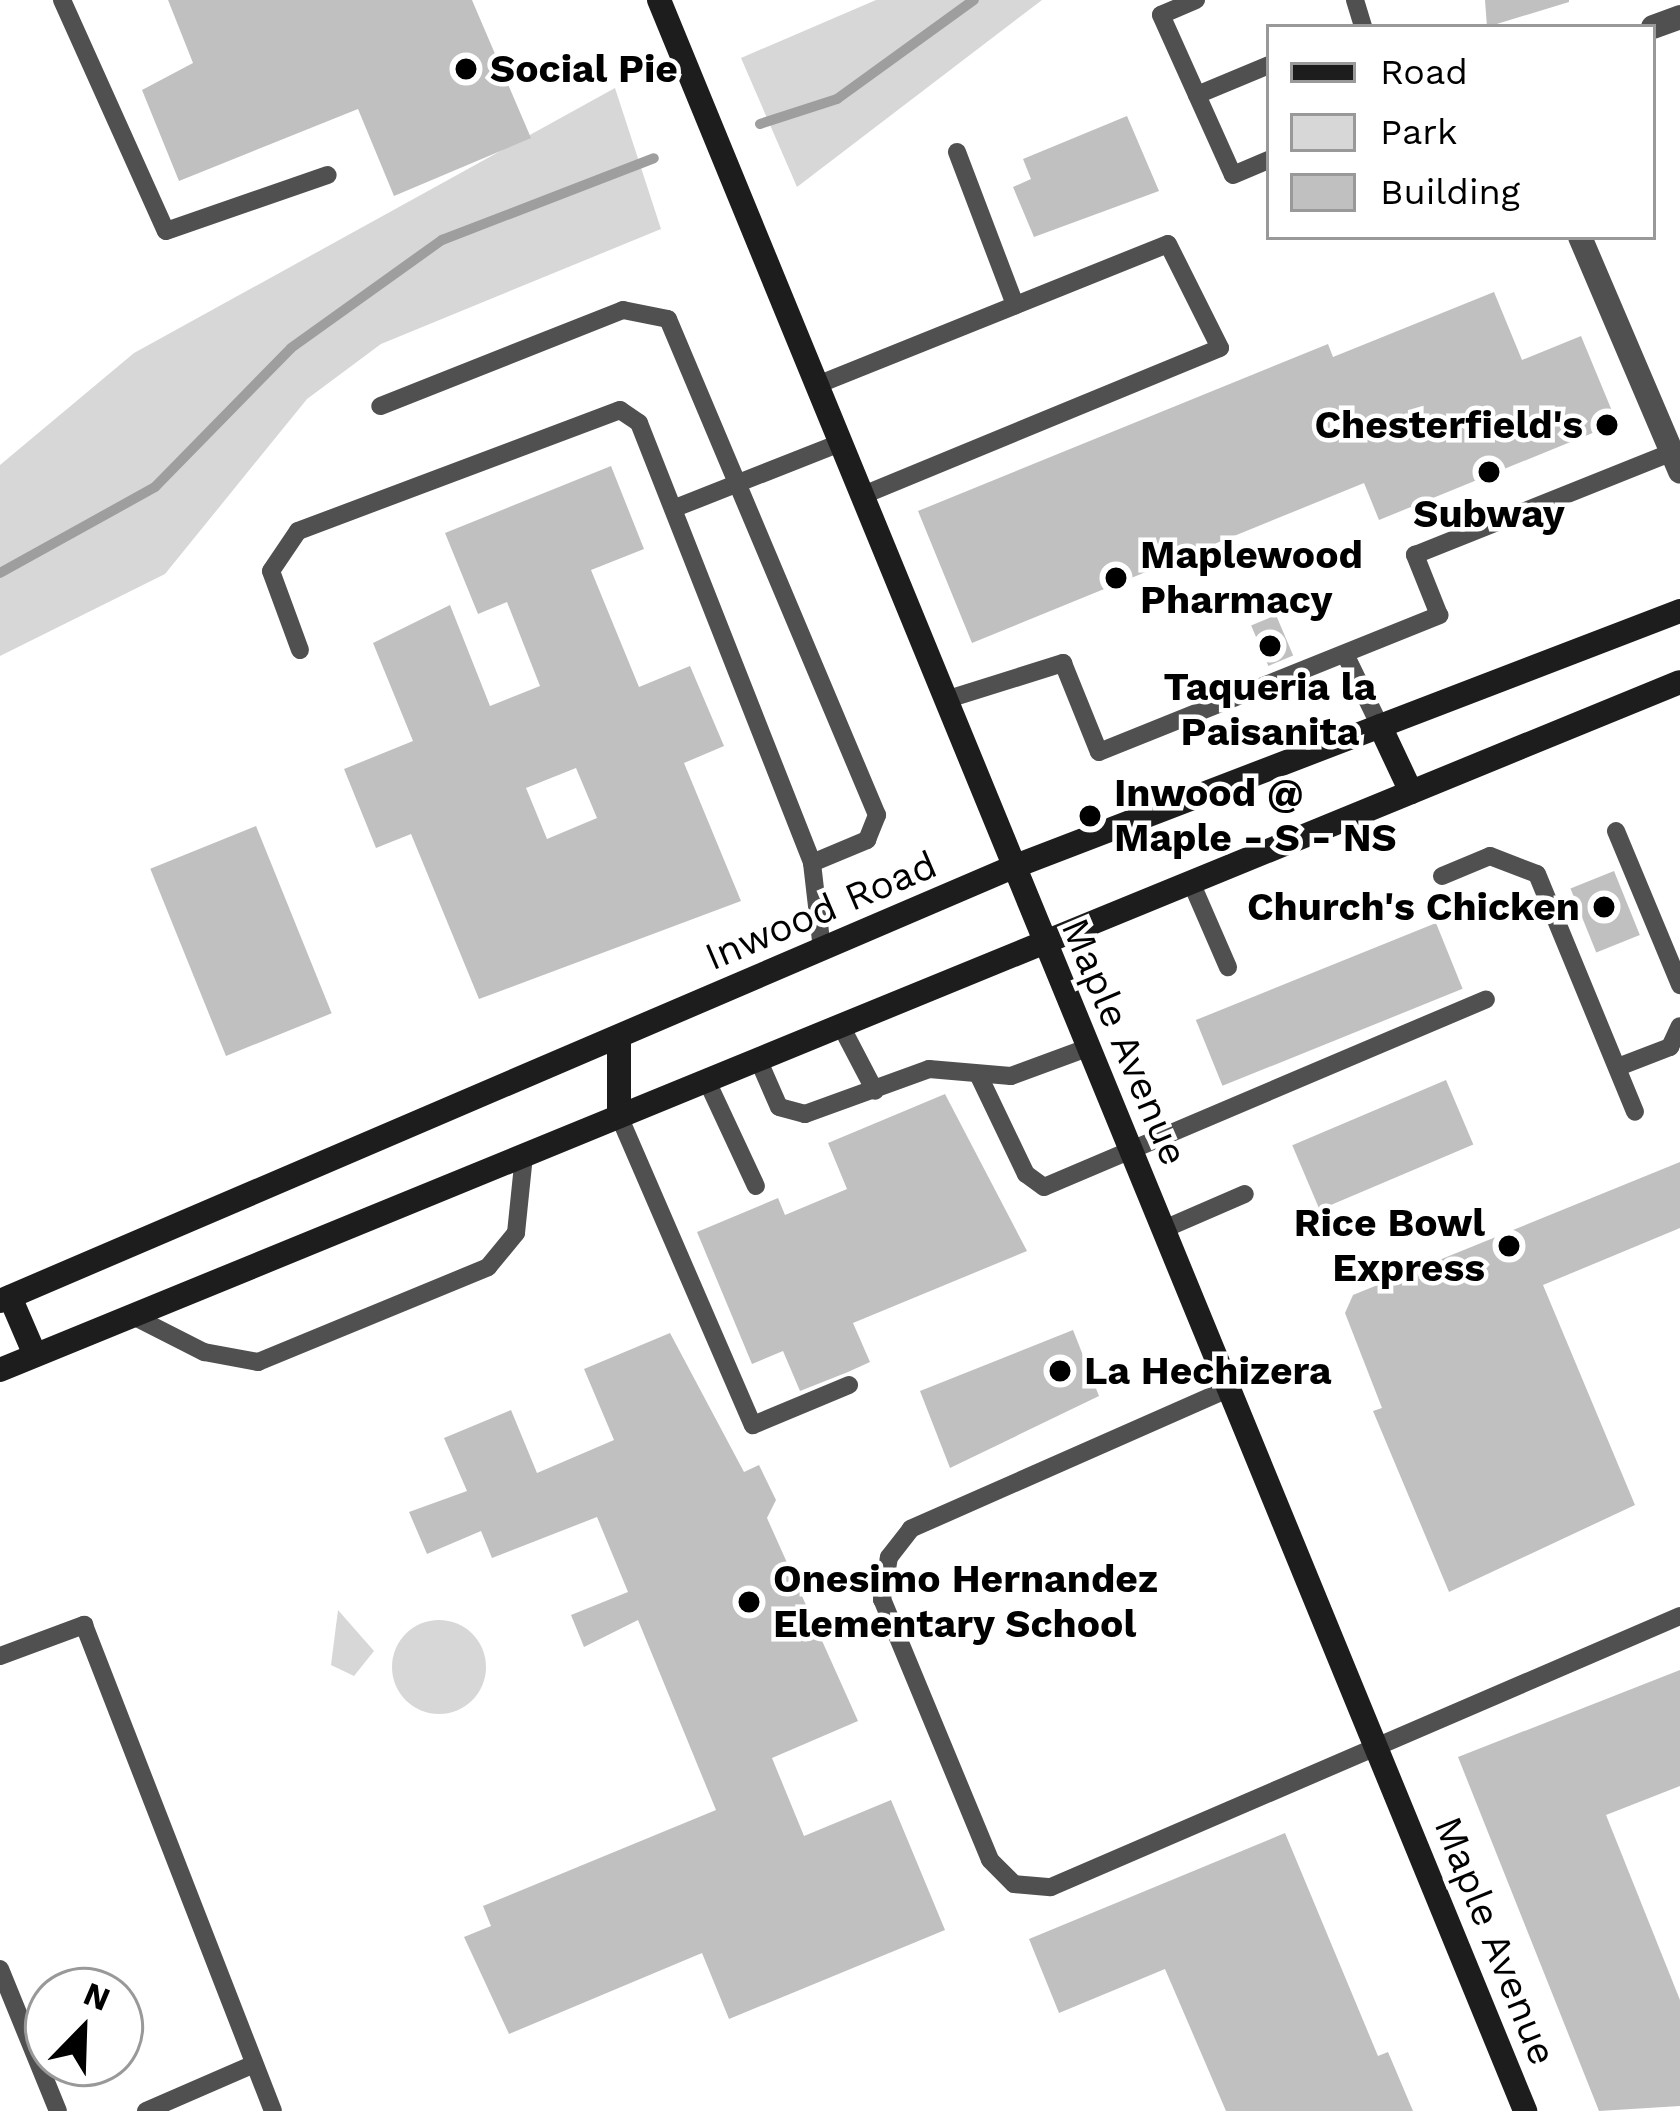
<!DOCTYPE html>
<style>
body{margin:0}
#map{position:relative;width:1680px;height:2111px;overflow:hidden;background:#fff;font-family:"Work Sans",sans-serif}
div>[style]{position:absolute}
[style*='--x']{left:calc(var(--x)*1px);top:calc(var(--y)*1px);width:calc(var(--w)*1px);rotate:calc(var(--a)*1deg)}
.green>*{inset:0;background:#d7d7d7}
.round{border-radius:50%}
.stream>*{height:10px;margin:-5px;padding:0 5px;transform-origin:5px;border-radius:5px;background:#9e9e9e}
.building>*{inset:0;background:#c0c0c0;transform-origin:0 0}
.lane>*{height:18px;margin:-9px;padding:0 9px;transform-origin:9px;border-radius:9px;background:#505050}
.street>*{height:24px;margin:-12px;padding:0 12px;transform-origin:12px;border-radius:12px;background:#505050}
.secondary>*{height:24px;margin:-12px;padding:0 12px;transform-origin:12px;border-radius:12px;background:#1d1d1d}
.dots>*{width:33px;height:33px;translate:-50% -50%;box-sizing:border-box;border:6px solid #fff;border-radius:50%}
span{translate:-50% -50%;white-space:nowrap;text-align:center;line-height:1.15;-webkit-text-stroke:9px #fff;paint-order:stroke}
.poi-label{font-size:39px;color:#000;font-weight:700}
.left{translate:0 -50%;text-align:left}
.right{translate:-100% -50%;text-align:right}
.street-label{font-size:39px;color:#000}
.legend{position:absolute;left:1266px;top:24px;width:390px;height:216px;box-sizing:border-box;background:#fff;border:3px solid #999;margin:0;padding:15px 21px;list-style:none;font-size:36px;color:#000}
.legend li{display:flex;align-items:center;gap:24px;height:60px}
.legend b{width:60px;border:3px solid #999}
.north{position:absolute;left:24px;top:1967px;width:120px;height:120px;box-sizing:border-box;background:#fff;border:3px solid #999;border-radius:50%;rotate:23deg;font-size:33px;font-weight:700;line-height:48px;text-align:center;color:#000}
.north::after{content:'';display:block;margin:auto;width:42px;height:54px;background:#000;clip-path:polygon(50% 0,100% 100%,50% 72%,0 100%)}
</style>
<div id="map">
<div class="green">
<div style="clip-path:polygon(876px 0,1042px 0,797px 187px,741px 58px)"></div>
<div style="clip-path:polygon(615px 88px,661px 229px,381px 344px,307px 399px,165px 574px,0 656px,0 465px,134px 353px)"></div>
<div style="clip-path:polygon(338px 1610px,374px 1651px,354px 1676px,331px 1665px)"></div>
<div class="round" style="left:392px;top:1620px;width:94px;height:94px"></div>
</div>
<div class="stream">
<div style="--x:760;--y:124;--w:81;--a:-18"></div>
<div style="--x:837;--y:99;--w:169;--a:-35.9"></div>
<div style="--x:0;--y:573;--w:177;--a:-29"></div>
<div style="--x:155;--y:487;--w:194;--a:-45.6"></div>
<div style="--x:291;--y:348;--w:186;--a:-35.6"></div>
<div style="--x:442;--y:240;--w:227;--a:-21.1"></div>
</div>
<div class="building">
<div style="clip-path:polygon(168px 0,472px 0,531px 138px,394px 196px,358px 109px,179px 181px,142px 90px,193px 63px)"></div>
<div style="clip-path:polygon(1485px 0,1569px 0,1569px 2px,1487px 27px)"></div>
<div style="clip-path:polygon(1127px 116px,1159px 191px,1034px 237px,1013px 187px,1031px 179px,1023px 159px)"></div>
<div style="clip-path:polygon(1494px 292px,1522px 360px,1581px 336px,1617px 423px,1379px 520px,1364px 483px,972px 643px,918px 511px,1328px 344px,1333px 357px)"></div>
<div style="clip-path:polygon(evenodd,611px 466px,644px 549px,591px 570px,639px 687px,690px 666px,724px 746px,684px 763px,741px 901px,479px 999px,411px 834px,376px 848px,344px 769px,413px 741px,373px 643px,450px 605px,490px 706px,540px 686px,507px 602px,478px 614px,445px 533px,611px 466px,576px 768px,597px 818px,547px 839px,526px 788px,576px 768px)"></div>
<div style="left:1276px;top:615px;width:44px;height:27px;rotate:67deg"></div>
<div style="left:256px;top:826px;width:202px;height:114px;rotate:68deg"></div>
<div style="left:1614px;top:871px;width:69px;height:47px;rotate:68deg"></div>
<div style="left:1436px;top:923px;width:71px;height:259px;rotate:68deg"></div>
<div style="left:1446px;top:1080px;width:70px;height:167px;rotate:67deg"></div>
<div style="clip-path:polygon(945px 1094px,1027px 1251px,853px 1323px,870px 1362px,848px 1372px,800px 1391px,783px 1351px,752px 1364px,697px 1232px,778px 1198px,785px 1215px,847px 1189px,828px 1143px)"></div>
<div style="clip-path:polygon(1680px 1162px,1680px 1228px,1543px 1285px,1635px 1505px,1449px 1592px,1373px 1411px,1382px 1408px,1345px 1313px,1353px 1295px)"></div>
<div style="clip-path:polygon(1073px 1330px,1099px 1396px,950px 1468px,920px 1391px)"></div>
<div style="clip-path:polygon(670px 1333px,744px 1472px,759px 1465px,776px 1500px,767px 1518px,858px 1721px,772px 1758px,804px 1836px,891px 1800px,945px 1930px,729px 2019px,702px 1953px,509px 2034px,464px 1937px,491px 1926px,483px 1906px,716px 1810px,638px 1620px,584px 1647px,571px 1615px,628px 1592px,597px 1517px,492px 1558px,481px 1531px,427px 1554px,409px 1512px,467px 1491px,444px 1438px,511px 1410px,537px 1473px,614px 1440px,584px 1369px)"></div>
<div style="clip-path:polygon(1680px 1670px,1680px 1786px,1606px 1815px,1680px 2000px,1680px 2106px,1599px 2111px,1458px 1757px)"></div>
<div style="clip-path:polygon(1285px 1833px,1378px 2056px,1388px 2052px,1413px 2111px,1226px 2111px,1165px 1969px,1059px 2013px,1029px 1939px)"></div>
</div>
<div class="lane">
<div style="--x:62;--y:0;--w:253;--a:65.8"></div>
<div style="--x:166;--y:231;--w:171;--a:-19.1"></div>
<div style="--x:1196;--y:0;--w:38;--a:157"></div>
<div style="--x:1161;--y:15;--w:175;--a:65.8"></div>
<div style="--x:1233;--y:175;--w:39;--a:-23"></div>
<div style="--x:1355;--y:0;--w:28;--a:73"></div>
<div style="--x:1197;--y:95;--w:78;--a:-22.6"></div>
<div style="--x:957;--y:152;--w:164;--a:69.2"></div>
<div style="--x:817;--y:385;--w:378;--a:-21.9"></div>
<div style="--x:1168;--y:244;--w:116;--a:63.4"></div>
<div style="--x:1220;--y:348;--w:388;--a:157.6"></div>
<div style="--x:675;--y:508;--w:177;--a:-21.5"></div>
<div style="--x:300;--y:650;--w:84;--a:-110.2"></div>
<div style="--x:271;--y:571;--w:48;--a:-56"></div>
<div style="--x:298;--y:531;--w:344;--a:-20.6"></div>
<div style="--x:620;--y:410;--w:23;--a:34"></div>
<div style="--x:639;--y:423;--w:473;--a:68.5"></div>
<div style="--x:812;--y:863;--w:60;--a:-22.7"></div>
<div style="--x:867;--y:840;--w:27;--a:-68"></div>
<div style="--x:877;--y:815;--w:538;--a:-112.85"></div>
<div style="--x:668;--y:319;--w:46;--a:-168.7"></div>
<div style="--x:623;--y:310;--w:261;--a:158.4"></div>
<div style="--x:1345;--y:654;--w:80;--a:64.1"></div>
<div style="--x:945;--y:700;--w:124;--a:-17.4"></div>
<div style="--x:1063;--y:663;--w:96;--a:68"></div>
<div style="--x:1099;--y:752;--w:367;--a:-21.9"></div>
<div style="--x:1439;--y:615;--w:65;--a:-111.8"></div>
<div style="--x:1415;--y:555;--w:277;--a:-21.8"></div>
<div style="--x:1616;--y:831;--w:167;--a:67.4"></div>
<div style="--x:812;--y:863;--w:87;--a:83.4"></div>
<div style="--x:1442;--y:876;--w:52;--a:-22.6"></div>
<div style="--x:1490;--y:856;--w:50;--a:21"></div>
<div style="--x:1537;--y:874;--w:257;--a:67.6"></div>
<div style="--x:1191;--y:882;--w:93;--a:66.5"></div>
<div style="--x:841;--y:1026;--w:73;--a:62.4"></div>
<div style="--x:758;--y:1059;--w:52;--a:66.4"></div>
<div style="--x:779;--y:1107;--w:27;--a:15"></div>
<div style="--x:805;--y:1114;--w:132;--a:-19.9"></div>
<div style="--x:929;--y:1069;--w:82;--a:4.9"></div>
<div style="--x:1011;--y:1076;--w:81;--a:-20.2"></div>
<div style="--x:1618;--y:1067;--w:56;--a:-21"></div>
<div style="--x:1670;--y:1047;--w:23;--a:-65"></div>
<div style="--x:978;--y:1074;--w:111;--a:64.4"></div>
<div style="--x:1026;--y:1174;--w:22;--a:36"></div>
<div style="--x:1044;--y:1187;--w:480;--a:-23"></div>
<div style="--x:706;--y:1079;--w:118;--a:65"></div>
<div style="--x:619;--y:1116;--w:337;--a:66.6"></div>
<div style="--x:753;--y:1425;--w:104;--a:-22.6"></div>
<div style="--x:1164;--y:1229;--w:88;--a:-23.4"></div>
<div style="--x:133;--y:1316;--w:80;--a:26.9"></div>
<div style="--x:204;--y:1352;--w:55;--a:10.5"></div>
<div style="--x:258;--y:1362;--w:249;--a:-22.4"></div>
<div style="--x:488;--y:1267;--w:44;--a:-50.5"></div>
<div style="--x:516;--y:1233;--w:78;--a:-84.1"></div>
<div style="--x:1230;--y:1388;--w:349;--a:156.2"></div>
<div style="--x:911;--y:1529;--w:36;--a:128"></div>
<div style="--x:889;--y:1557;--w:43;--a:99.5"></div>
<div style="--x:882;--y:1599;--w:282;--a:67.5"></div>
<div style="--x:990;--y:1860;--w:34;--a:45"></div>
<div style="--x:1014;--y:1884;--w:37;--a:5"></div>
<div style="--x:1051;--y:1887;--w:685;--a:-23.31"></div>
<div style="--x:0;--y:1656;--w:90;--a:-20.3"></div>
<div style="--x:84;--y:1625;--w:521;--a:68.75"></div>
<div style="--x:0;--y:1969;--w:153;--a:67.8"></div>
<div style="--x:146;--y:2111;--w:118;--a:-23.5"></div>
</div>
<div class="street">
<div style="--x:1653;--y:27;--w:29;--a:-20"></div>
<div style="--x:1580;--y:237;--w:255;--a:66.9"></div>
</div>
<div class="secondary">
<div style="--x:659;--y:0;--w:2282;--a:67.69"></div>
<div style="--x:1380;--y:726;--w:73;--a:64.8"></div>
<div style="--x:619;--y:1037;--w:79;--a:90"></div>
<div style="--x:10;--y:1297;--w:63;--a:66.7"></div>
<div style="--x:0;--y:1301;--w:1102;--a:-23.19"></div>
<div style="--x:1013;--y:867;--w:714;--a:-21"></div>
<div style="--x:0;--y:1370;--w:1815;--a:-22.27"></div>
</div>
<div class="dots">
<div style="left:466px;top:69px;background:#000"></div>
<div style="left:1607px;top:425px;background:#000"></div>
<div style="left:1489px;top:472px;background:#000"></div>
<div style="left:1116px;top:578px;background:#000"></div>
<div style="left:1270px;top:646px;background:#000"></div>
<div style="left:1090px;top:816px;background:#000"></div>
<div style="left:1604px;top:907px;background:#000"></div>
<div style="left:1509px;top:1246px;background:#000"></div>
<div style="left:1060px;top:1371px;background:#000"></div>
<div style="left:749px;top:1602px;background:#000"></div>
</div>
<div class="poi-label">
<span class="left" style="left:490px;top:69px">Social Pie</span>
<span class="right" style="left:1583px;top:425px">Chesterfield's</span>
<span style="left:1489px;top:514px">Subway</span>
<span class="left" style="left:1140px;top:578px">Maplewood<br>Pharmacy</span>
<span style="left:1270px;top:710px">Taqueria la<br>Paisanita</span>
<span class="left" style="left:1114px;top:816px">Inwood @<br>Maple - S - NS</span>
<span class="right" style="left:1580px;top:907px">Church's Chicken</span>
<span class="right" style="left:1485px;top:1246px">Rice Bowl<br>Express</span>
<span class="left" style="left:1084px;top:1371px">La Hechizera</span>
<span class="left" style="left:773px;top:1602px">Onesimo Hernandez<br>Elementary School</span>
</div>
<div class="street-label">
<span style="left:821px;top:911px;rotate:-23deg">Inwood Road</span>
<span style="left:1124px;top:1042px;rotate:67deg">Maple Avenue</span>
<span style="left:1495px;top:1941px;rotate:68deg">Maple Avenue</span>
</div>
<ul class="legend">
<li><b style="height:15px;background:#1d1d1d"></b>Road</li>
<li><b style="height:33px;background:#d7d7d7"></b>Park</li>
<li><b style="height:33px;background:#c0c0c0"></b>Building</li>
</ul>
<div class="north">N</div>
</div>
